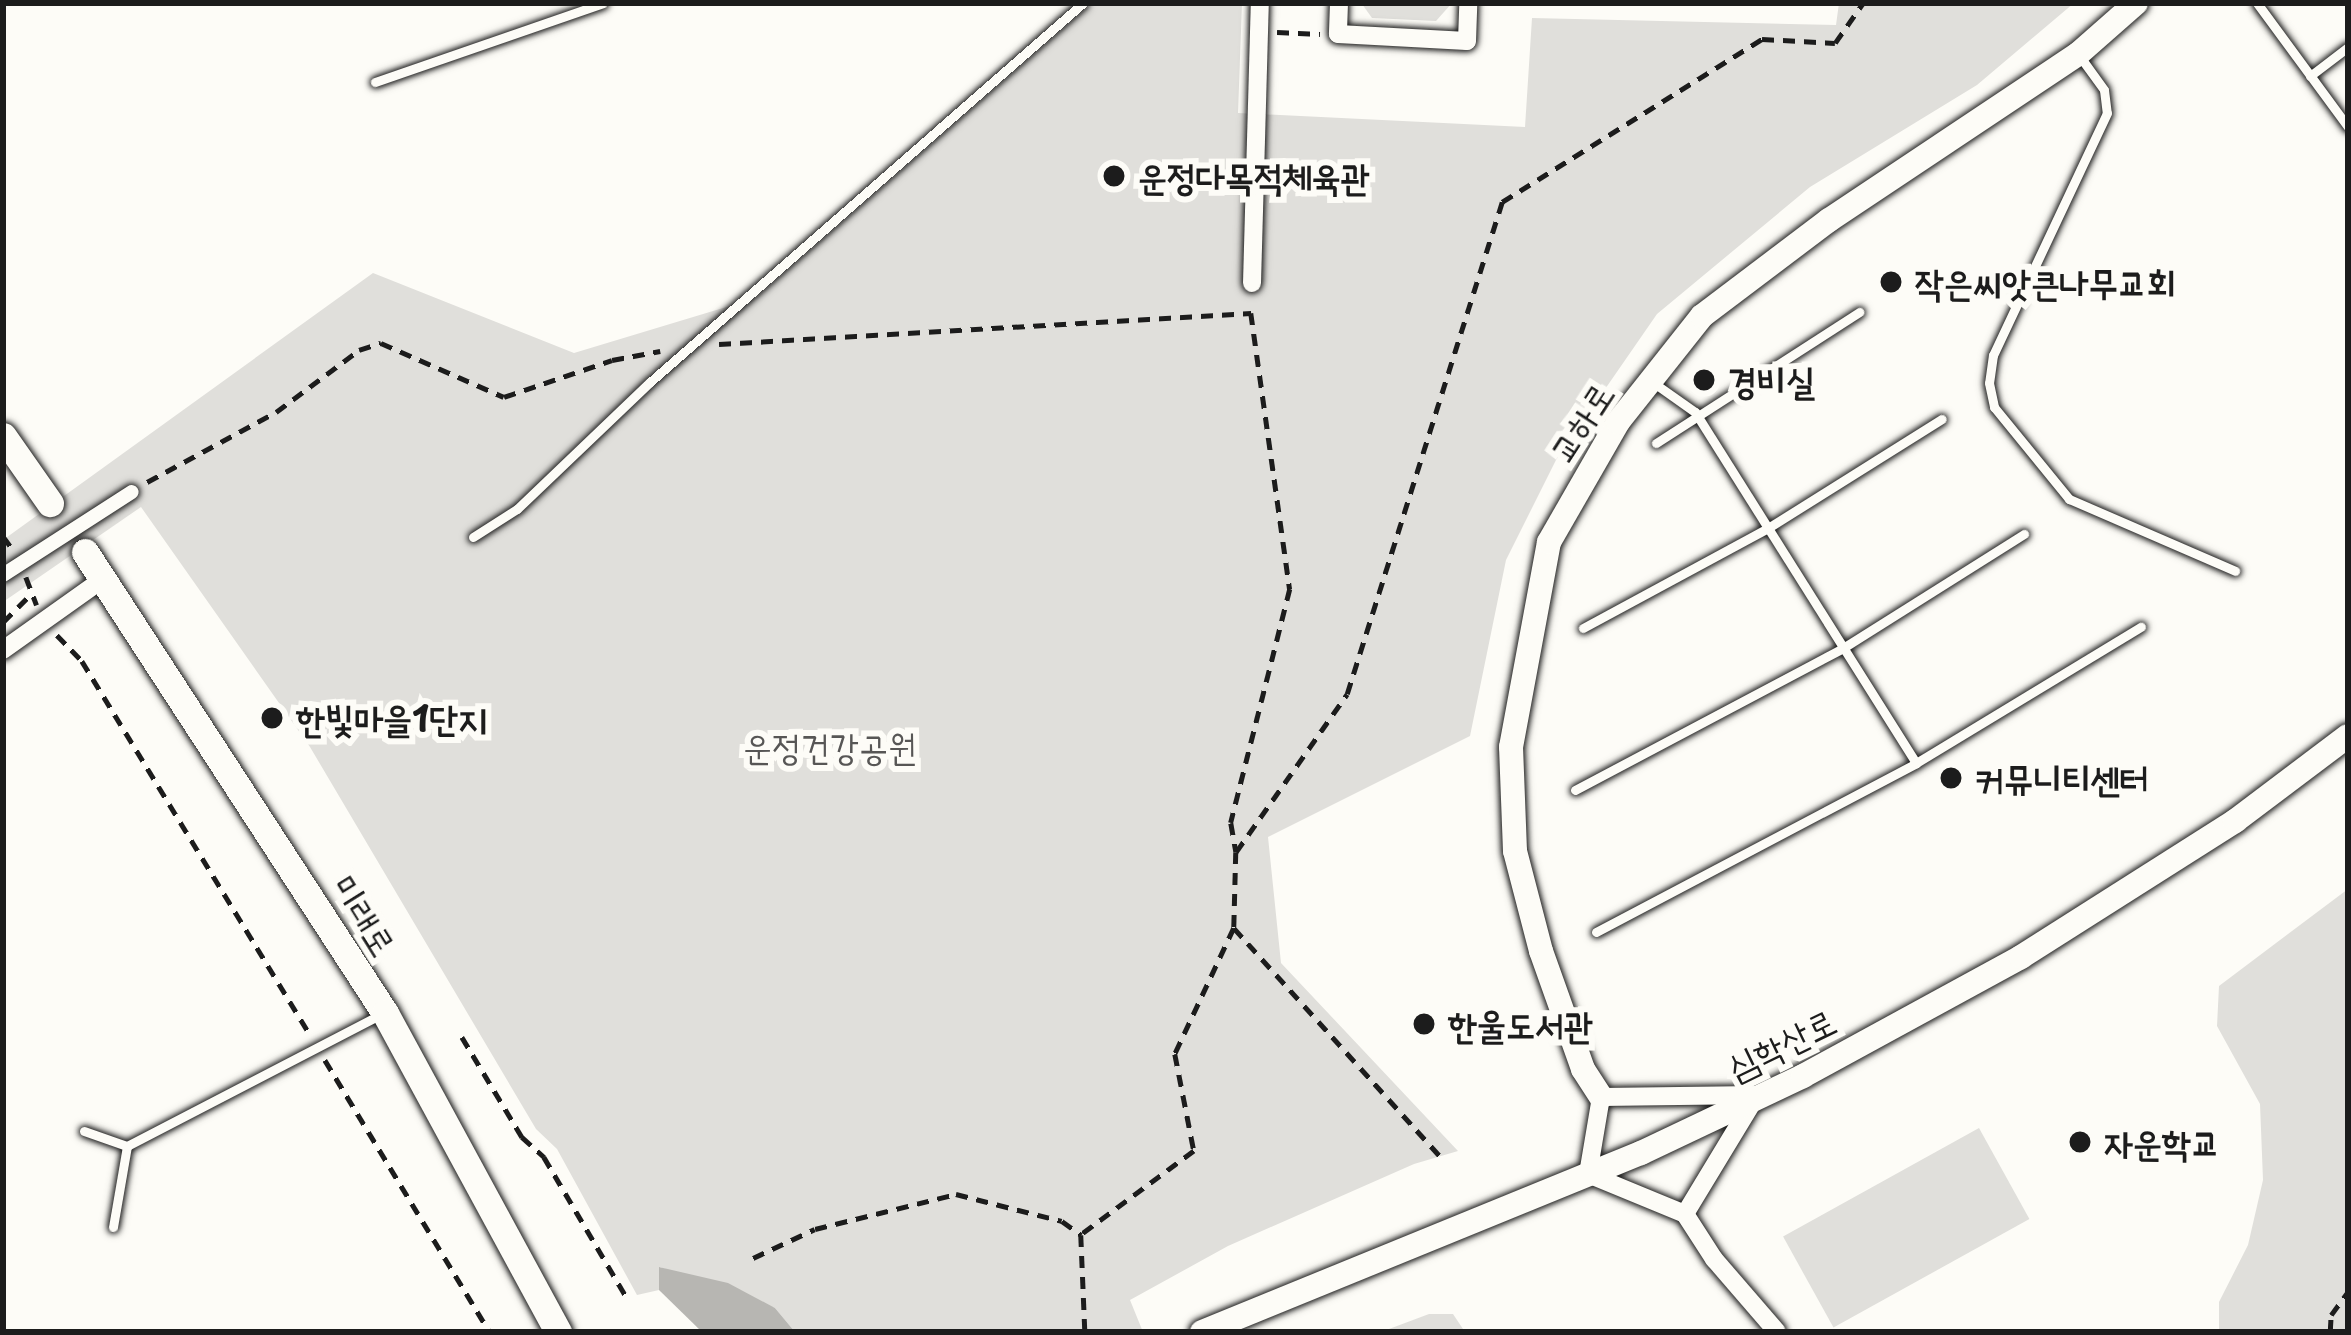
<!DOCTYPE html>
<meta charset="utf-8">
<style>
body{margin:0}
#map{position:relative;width:2351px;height:1335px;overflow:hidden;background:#fdfcf7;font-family:"Playpen Sans","Poor Story",sans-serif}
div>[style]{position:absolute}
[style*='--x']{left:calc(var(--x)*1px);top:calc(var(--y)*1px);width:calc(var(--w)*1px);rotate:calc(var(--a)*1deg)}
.green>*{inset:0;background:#e0dfdb;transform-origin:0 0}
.water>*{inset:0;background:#b7b6b2}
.path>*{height:4.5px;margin-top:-2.25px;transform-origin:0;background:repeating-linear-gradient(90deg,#1c1c1c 0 12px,transparent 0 21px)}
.roads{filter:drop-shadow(0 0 3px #1c1c1c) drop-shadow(0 0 3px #1c1c1c)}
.service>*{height:9px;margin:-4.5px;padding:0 4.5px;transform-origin:4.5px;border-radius:4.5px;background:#fdfcf7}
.pedestrian>*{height:14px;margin:-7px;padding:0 7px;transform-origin:7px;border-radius:7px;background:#fdfcf7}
.minor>*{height:18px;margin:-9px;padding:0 9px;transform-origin:9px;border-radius:9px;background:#fdfcf7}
.tertiary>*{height:24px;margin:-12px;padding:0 12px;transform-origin:12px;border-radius:12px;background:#fdfcf7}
.secondary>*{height:27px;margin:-13.5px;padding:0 13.5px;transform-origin:13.5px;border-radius:13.5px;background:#fdfcf7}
.dots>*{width:33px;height:33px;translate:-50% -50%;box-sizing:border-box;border:6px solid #fdfcf7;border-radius:50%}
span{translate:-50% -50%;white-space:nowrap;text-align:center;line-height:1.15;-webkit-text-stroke:12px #fdfcf7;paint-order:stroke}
.poi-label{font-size:36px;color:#1c1c1c;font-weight:700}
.left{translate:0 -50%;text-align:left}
.street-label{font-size:36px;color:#1c1c1c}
.park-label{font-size:36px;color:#575655}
.frame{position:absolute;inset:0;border:6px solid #1c1c1c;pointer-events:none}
</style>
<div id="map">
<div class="green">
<div style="clip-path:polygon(1093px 3px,1242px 3px,1238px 113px,1525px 127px,1532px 18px,1836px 25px,1839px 3px,2074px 3px,1977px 85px,1810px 187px,1657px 314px,1556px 460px,1506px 560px,1470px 736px,1268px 837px,1281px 963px,1458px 1151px,1414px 1164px,1228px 1246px,1130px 1300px,1143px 1332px,795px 1332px,775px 1308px,660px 1267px,659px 1290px,637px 1295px,557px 1149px,536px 1129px,310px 747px,141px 507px,3px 602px,3px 540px,373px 273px,574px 353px,756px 298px)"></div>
<div style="clip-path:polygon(1452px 3px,1436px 21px,1372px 18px,1362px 4px)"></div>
<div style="clip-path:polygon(2348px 889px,2348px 1332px,2219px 1332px,2219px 1302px,2248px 1245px,2263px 1180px,2260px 1104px,2217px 1026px,2219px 986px)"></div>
<div style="left:1979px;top:1128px;width:104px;height:224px;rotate:61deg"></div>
<div style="clip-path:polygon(1429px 1314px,1453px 1314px,1465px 1332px,1381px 1332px)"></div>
</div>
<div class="water">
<div style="clip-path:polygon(659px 1267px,728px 1283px,775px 1308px,795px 1332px,702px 1332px,659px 1290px)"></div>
</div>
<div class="path">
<div style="--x:1277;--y:32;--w:43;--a:2.7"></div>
<div style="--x:719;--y:344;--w:533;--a:-3.33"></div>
<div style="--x:1251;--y:313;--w:279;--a:82"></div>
<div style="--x:1290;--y:589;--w:241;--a:104.2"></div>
<div style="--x:1231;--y:823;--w:29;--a:80"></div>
<div style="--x:1236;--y:852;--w:76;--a:91.5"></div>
<div style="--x:1234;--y:928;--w:139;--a:115.1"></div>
<div style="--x:1175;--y:1054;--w:99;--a:78.9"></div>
<div style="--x:1194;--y:1151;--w:141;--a:143.4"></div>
<div style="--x:1081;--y:1235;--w:97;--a:87.6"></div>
<div style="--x:147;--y:482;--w:147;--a:-28.5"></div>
<div style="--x:276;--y:412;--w:104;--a:-36.8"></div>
<div style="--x:359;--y:350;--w:23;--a:-18"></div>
<div style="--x:381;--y:343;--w:134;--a:23.7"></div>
<div style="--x:504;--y:397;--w:114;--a:-18.9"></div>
<div style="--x:612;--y:360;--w:49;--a:-10.6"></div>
<div style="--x:3;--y:536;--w:19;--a:54"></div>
<div style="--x:26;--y:577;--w:30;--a:69"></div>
<div style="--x:3;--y:622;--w:40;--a:-45"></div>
<div style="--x:57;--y:635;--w:36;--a:46"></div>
<div style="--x:82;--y:661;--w:438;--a:58.6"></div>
<div style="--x:1236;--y:852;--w:193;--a:-54.9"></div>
<div style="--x:1347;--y:694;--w:516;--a:-72.51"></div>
<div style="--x:1502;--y:202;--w:307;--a:-32.1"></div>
<div style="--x:1762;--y:39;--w:73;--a:3.1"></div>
<div style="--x:1835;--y:43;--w:49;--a:-55"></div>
<div style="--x:1234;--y:928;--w:307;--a:47.9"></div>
<div style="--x:462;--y:1037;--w:117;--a:59"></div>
<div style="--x:522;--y:1137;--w:30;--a:42"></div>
<div style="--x:544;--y:1157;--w:164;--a:59.5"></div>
<div style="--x:325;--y:1060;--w:318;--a:58.8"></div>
<div style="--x:753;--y:1258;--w:68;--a:-25.1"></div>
<div style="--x:815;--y:1229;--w:145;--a:-13.9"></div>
<div style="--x:956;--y:1194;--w:109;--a:14.3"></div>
<div style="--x:1062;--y:1221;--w:24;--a:36"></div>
<div style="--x:2330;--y:1332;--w:17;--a:-87"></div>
<div style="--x:2331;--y:1315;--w:29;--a:-54"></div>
</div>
<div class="roads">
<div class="service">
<div style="--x:2257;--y:3;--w:154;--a:53.7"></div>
<div style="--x:2081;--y:58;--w:39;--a:54"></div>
<div style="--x:2104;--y:90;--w:23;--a:83"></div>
<div style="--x:2107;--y:113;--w:268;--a:115.2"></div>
<div style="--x:1993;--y:355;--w:28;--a:98"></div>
<div style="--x:1989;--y:383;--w:25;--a:78"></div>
<div style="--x:1994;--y:407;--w:119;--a:50.8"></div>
<div style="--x:2069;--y:499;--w:181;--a:23.4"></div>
<div style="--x:2310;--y:76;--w:48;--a:-37.3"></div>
<div style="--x:375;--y:82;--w:241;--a:-19.1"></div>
<div style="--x:1651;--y:381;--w:54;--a:35.2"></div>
<div style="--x:1695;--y:412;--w:415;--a:57.8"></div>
<div style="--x:1656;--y:443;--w:242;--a:-32.8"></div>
<div style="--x:473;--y:537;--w:52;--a:-32.5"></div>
<div style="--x:517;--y:509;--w:184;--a:-43.7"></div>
<div style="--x:650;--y:382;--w:575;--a:-41.2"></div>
<div style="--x:1583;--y:628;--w:210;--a:-28.4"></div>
<div style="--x:1768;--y:528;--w:205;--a:-32.1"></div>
<div style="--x:1575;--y:790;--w:303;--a:-27.9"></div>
<div style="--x:1843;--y:648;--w:214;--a:-32.2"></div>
<div style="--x:1596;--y:932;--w:362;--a:-27.8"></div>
<div style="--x:1916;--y:763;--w:263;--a:-31.2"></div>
<div style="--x:84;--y:1131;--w:46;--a:19.2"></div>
<div style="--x:127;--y:1146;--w:285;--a:-27.4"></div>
<div style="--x:113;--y:1227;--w:82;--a:-80.2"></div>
</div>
<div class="pedestrian">
<div style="--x:3;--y:575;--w:153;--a:-32.8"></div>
</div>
<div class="minor">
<div style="--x:1339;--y:3;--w:31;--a:92"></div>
<div style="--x:1338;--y:34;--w:129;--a:3.1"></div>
<div style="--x:1467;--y:41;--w:38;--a:-88"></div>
<div style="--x:1252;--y:283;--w:280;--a:-88.4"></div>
<div style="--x:3;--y:650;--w:123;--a:-35.4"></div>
<div style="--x:1757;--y:1095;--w:139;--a:121.2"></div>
<div style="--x:1685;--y:1214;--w:105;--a:-157.6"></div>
<div style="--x:1588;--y:1174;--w:78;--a:-80.4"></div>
<div style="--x:1601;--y:1097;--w:156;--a:-0.7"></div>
<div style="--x:1685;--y:1214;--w:54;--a:57.2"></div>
<div style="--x:1714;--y:1259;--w:96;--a:49.2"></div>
</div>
<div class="tertiary">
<div style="--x:1601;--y:1097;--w:33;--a:-123"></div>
<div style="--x:1583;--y:1069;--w:125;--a:-109.6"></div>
<div style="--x:1541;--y:951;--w:103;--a:-104.6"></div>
<div style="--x:1515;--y:851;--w:104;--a:-92.2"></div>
<div style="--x:1511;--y:747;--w:208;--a:-79.5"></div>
<div style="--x:1549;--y:542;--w:138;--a:-60.1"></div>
<div style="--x:1618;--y:422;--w:135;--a:-51.6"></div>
<div style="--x:1702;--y:316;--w:159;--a:-37.1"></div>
<div style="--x:1829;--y:220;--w:299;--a:-33.7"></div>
<div style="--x:2078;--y:54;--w:77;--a:-41.3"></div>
<div style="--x:1202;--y:1332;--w:474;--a:-22.2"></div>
<div style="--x:1641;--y:1153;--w:179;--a:-25.4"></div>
<div style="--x:1803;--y:1076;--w:248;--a:-28.6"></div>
<div style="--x:2021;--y:957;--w:254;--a:-32.4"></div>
<div style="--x:2235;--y:821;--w:141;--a:-37"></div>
</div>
<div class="secondary">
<div style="--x:3;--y:436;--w:82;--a:55"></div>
<div style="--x:85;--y:552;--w:550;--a:56.95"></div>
<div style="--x:385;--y:1013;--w:363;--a:61.5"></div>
</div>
</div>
<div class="dots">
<div style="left:1114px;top:176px;background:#1c1c1c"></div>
<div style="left:1891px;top:282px;background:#1c1c1c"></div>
<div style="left:1704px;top:380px;background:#1c1c1c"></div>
<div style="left:272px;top:718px;background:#1c1c1c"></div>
<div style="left:1951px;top:778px;background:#1c1c1c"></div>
<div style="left:1424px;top:1024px;background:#1c1c1c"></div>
<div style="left:2080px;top:1142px;background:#1c1c1c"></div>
</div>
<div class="poi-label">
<span class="left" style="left:1138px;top:176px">운정다목적체육관</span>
<span class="left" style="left:1915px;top:282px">작은씨앗큰나무교회</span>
<span class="left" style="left:1728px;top:380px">경비실</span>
<span class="left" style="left:296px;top:718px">한빛마을1단지</span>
<span class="left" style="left:1975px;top:778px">커뮤니티센터</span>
<span class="left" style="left:1448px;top:1024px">한울도서관</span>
<span class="left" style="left:2104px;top:1142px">자운학교</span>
</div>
<div class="street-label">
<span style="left:1580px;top:422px;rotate:-57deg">교하로</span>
<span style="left:365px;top:915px;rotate:58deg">미래로</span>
<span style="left:1781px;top:1043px;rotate:-26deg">심학산로</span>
</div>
<div class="park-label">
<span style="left:830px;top:746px">운정건강공원</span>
</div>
<div class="frame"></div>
</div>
